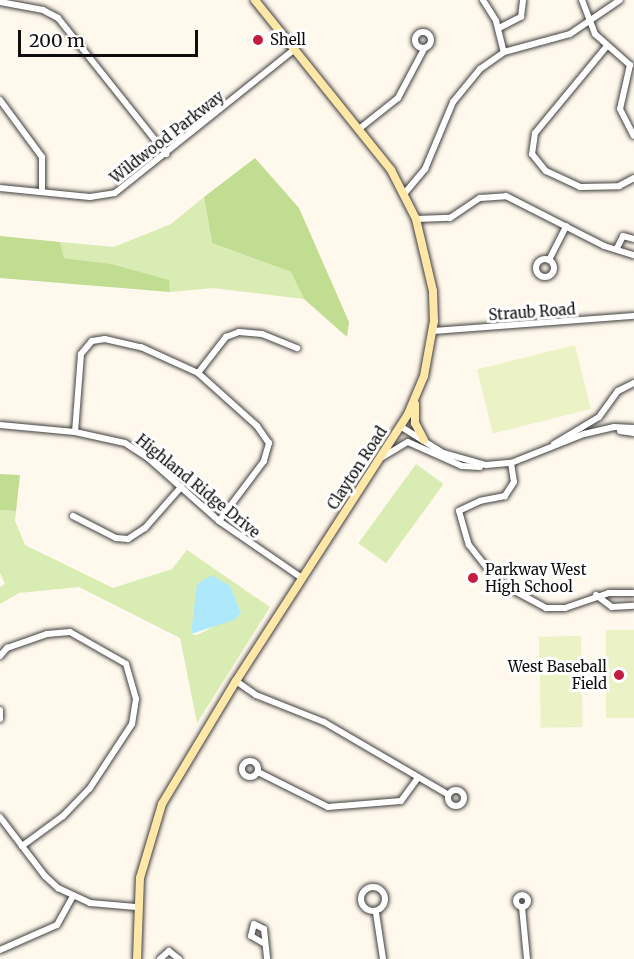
<!DOCTYPE html>
<style>
body{margin:0}
#map{position:relative;width:634px;height:959px;overflow:hidden;background:#fff8ec;font-family:Merriweather,serif}
div>[style]{position:absolute}
[style*='--x']{left:calc(var(--x)*1px);top:calc(var(--y)*1px);width:calc(var(--w)*1px);rotate:calc(var(--a)*1deg)}
.green>*{inset:0;background:#d9ecb3;transform-origin:0 0}
.forest>*{inset:0;background:#c0dd92}
.pitch>*{inset:0;background:#eaf2c6;transform-origin:0 0}
.water>*{inset:0;background:#ade9fa}
.roads{filter:drop-shadow(0 0 2px #404040) drop-shadow(0 0 2px #404040)}
.street>*{height:6px;margin:-3px;padding:0 3px;transform-origin:3px;border-radius:3px;background:#fff}
.street>.ring{margin:-3px;padding:0;box-sizing:content-box;background:none;border:6px solid #fff;border-radius:50%}
.secondary>*{height:8px;margin:-4px;padding:0 4px;transform-origin:4px;border-radius:4px;background:#ffe8a7}
.dots>*{width:16px;height:16px;translate:-50% -50%;box-sizing:border-box;border:3px solid #fff;border-radius:50%}
span{translate:-50% -50%;white-space:nowrap;text-align:center;line-height:1.15;-webkit-text-stroke:6px #fff;paint-order:stroke}
.poi-label{font-size:15px;color:#0d0d0d}
.left{translate:0 -50%;text-align:left}
.right{translate:-100% -50%;text-align:right}
.street-label{font-size:15px;color:#0d0d0d}
.scale{position:absolute;left:18px;top:30px;width:180px;height:27px;box-sizing:border-box;border:3px solid #0d0d0d;border-top:0;padding-left:8px;font-size:18px;line-height:21px;white-space:nowrap;color:#0d0d0d;-webkit-text-stroke:4px #fff;paint-order:stroke}
</style>
<div id="map">
<div class="green">
<div style="clip-path:polygon(204px 197px,212px 243px,291px 272px,304px 299px,213px 288px,170px 292px,168px 280px,112px 264px,64px 258px,60px 242px,114px 247px,171px 224px)"></div>
<div style="left:416px;top:464px;width:34px;height:98px;rotate:36deg"></div>
<div style="clip-path:polygon(evenodd,0 510px,16px 511px,15px 521px,25px 545px,113px 588px,172px 569px,187px 550px,270px 607px,197px 723px,180px 638px,79px 587px,19px 593px,0 604px,0 587px,5px 584px,0 573px,0 510px,230px 586px,241px 613px,197px 635px,191px 634px,230px 586px)"></div>
</div>
<div class="forest">
<div style="clip-path:polygon(255px 158px,299px 208px,349px 322px,347px 337px,304px 299px,291px 272px,212px 243px,204px 197px)"></div>
<div style="clip-path:polygon(0 236px,60px 242px,64px 258px,112px 264px,169px 280px,170px 292px,0 278px)"></div>
<div style="clip-path:polygon(0 474px,20px 475px,16px 511px,0 510px)"></div>
</div>
<div class="pitch">
<div style="left:575px;top:345px;width:66px;height:101px;rotate:76deg"></div>
<div style="left:606px;top:630px;width:28px;height:88px"></div>
<div style="left:581px;top:636px;width:91px;height:42px;rotate:89deg"></div>
</div>
<div class="water">
<div style="clip-path:polygon(212px 575px,230px 586px,241px 613px,234px 620px,191px 634px,197px 584px)"></div>
</div>
<div class="roads">
<div class="street">
<div style="--x:483;--y:0;--w:25;--a:58"></div>
<div style="--x:496;--y:21;--w:32;--a:76"></div>
<div style="--x:582;--y:0;--w:36;--a:69"></div>
<div style="--x:595;--y:34;--w:47;--a:41.5"></div>
<div style="--x:630;--y:65;--w:45;--a:102.8"></div>
<div style="--x:620;--y:109;--w:30;--a:63"></div>
<div style="--x:0;--y:2;--w:44;--a:10.5"></div>
<div style="--x:43;--y:10;--w:17;--a:28"></div>
<div style="--x:58;--y:18;--w:174;--a:51.5"></div>
<div style="--x:499;--y:28;--w:25;--a:-27"></div>
<div style="--x:521;--y:17;--w:17;--a:-83"></div>
<div class="ring" style="left:415px;top:32px;width:10px;height:10px"></div>
<div style="--x:607;--y:46;--w:113;--a:129.6"></div>
<div style="--x:535;--y:133;--w:21;--a:98"></div>
<div style="--x:532;--y:154;--w:22;--a:51"></div>
<div style="--x:546;--y:171;--w:38;--a:25"></div>
<div style="--x:580;--y:187;--w:39;--a:-1"></div>
<div style="--x:619;--y:186;--w:17;--a:-28"></div>
<div style="--x:0;--y:100;--w:71;--a:53.6"></div>
<div style="--x:42;--y:157;--w:35;--a:90"></div>
<div style="--x:359;--y:129;--w:50;--a:-38.5"></div>
<div style="--x:398;--y:98;--w:55;--a:-62"></div>
<div style="--x:0;--y:188;--w:90;--a:5.7"></div>
<div style="--x:90;--y:197;--w:25;--a:-9"></div>
<div style="--x:115;--y:193;--w:231;--a:-38.7"></div>
<div style="--x:404;--y:194;--w:33;--a:-50"></div>
<div style="--x:425;--y:169;--w:73;--a:-67.3"></div>
<div style="--x:453;--y:102;--w:43;--a:-50.7"></div>
<div style="--x:480;--y:69;--w:29;--a:-35"></div>
<div style="--x:504;--y:52;--w:68;--a:-15.3"></div>
<div style="--x:570;--y:34;--w:60;--a:-34.2"></div>
<div style="--x:416;--y:219;--w:34;--a:-2"></div>
<div style="--x:450;--y:218;--w:36;--a:-34"></div>
<div style="--x:480;--y:198;--w:26;--a:-4"></div>
<div style="--x:506;--y:196;--w:110;--a:27"></div>
<div style="--x:604;--y:246;--w:31;--a:17"></div>
<div style="--x:617;--y:248;--w:13;--a:-63"></div>
<div style="--x:623;--y:236;--w:11;--a:15"></div>
<div class="ring" style="left:536px;top:259px;width:12px;height:12px"></div>
<div style="--x:549;--y:260;--w:38;--a:-63"></div>
<div style="--x:433;--y:331;--w:202;--a:-4.3"></div>
<div style="--x:198;--y:373;--w:46;--a:-52.1"></div>
<div style="--x:226;--y:337;--w:14;--a:-21"></div>
<div style="--x:239;--y:332;--w:23;--a:5"></div>
<div style="--x:262;--y:334;--w:38;--a:22"></div>
<div style="--x:0;--y:425;--w:75;--a:5.3"></div>
<div style="--x:75;--y:432;--w:51;--a:12.4"></div>
<div style="--x:125;--y:443;--w:27;--a:33"></div>
<div style="--x:148;--y:458;--w:95;--a:41.6"></div>
<div style="--x:219;--y:521;--w:101;--a:34.5"></div>
<div style="--x:400;--y:426;--w:51;--a:32.1"></div>
<div style="--x:443;--y:453;--w:45;--a:15.6"></div>
<div style="--x:486;--y:465;--w:25;--a:-5"></div>
<div style="--x:511;--y:463;--w:79;--a:-21.7"></div>
<div style="--x:584;--y:434;--w:31;--a:-13"></div>
<div style="--x:614;--y:427;--w:20;--a:3"></div>
<div style="--x:620;--y:431;--w:14;--a:8"></div>
<div style="--x:75;--y:432;--w:78;--a:-85.6"></div>
<div style="--x:81;--y:354;--w:17;--a:-50"></div>
<div style="--x:92;--y:341;--w:13;--a:-9"></div>
<div style="--x:105;--y:339;--w:37;--a:13"></div>
<div style="--x:141;--y:347;--w:63;--a:24.5"></div>
<div style="--x:198;--y:373;--w:79;--a:41.9"></div>
<div style="--x:257;--y:426;--w:21;--a:55"></div>
<div style="--x:269;--y:443;--w:19;--a:106"></div>
<div style="--x:264;--y:461;--w:75;--a:126.9"></div>
<div style="--x:554;--y:444;--w:52;--a:-31"></div>
<div style="--x:599;--y:417;--w:32;--a:-54"></div>
<div style="--x:618;--y:391;--w:18;--a:-27"></div>
<div style="--x:381;--y:458;--w:31;--a:-31"></div>
<div style="--x:408;--y:442;--w:59;--a:24"></div>
<div style="--x:462;--y:466;--w:18;--a:3"></div>
<div style="--x:511;--y:463;--w:19;--a:81"></div>
<div style="--x:514;--y:482;--w:17;--a:123"></div>
<div style="--x:505;--y:496;--w:25;--a:169"></div>
<div style="--x:480;--y:501;--w:23;--a:155"></div>
<div style="--x:459;--y:511;--w:35;--a:74"></div>
<div style="--x:469;--y:545;--w:47;--a:51.9"></div>
<div style="--x:498;--y:582;--w:55;--a:28.4"></div>
<div style="--x:546;--y:608;--w:19;--a:0"></div>
<div style="--x:565;--y:608;--w:46;--a:-18.8"></div>
<div style="--x:609;--y:593;--w:25;--a:0"></div>
<div style="--x:73;--y:516;--w:48;--a:27.1"></div>
<div style="--x:116;--y:538;--w:12;--a:5"></div>
<div style="--x:128;--y:539;--w:20;--a:-33"></div>
<div style="--x:145;--y:528;--w:55;--a:-48.7"></div>
<div style="--x:596;--y:595;--w:20;--a:37"></div>
<div style="--x:612;--y:607;--w:22;--a:-3"></div>
<div style="--x:0;--y:656;--w:11;--a:-49"></div>
<div style="--x:7;--y:648;--w:42;--a:-19.3"></div>
<div style="--x:47;--y:634;--w:23;--a:-5"></div>
<div style="--x:70;--y:632;--w:64;--a:29.7"></div>
<div style="--x:126;--y:664;--w:36;--a:74"></div>
<div style="--x:136;--y:699;--w:25;--a:99"></div>
<div style="--x:132;--y:724;--w:77;--a:123.3"></div>
<div style="--x:90;--y:788;--w:39;--a:134"></div>
<div style="--x:63;--y:816;--w:51;--a:143.8"></div>
<div style="--x:236;--y:681;--w:24;--a:35"></div>
<div style="--x:256;--y:695;--w:73;--a:21.7"></div>
<div style="--x:324;--y:722;--w:143;--a:30.3"></div>
<div style="--x:0;--y:710;--w:9;--a:90"></div>
<div class="ring" style="left:242px;top:761px;width:10px;height:10px"></div>
<div style="--x:258;--y:772;--w:78;--a:26.6"></div>
<div style="--x:328;--y:807;--w:73;--a:-4.7"></div>
<div style="--x:401;--y:801;--w:27;--a:-54"></div>
<div class="ring" style="left:448px;top:790px;width:10px;height:10px"></div>
<div style="--x:0;--y:817;--w:74;--a:52.7"></div>
<div style="--x:45;--y:876;--w:18;--a:43"></div>
<div style="--x:58;--y:888;--w:35;--a:25"></div>
<div style="--x:90;--y:903;--w:46;--a:5"></div>
<div class="ring" style="left:361px;top:887px;width:18px;height:18px"></div>
<div class="ring" style="left:516px;top:895px;width:6px;height:6px"></div>
<div style="--x:522;--y:907;--w:52;--a:84.5"></div>
<div style="--x:376;--y:913;--w:47;--a:81.3"></div>
<div style="--x:265;--y:944;--w:16;--a:-150"></div>
<div style="--x:251;--y:936;--w:12;--a:-76"></div>
<div style="--x:254;--y:924;--w:11;--a:27"></div>
<div style="--x:264;--y:929;--w:30;--a:84"></div>
<div style="--x:0;--y:950;--w:62;--a:-23.7"></div>
<div style="--x:57;--y:925;--w:33;--a:-61"></div>
<div style="--x:160;--y:959;--w:12;--a:-42"></div>
<div style="--x:169;--y:951;--w:13;--a:39"></div>
</div>
<div class="secondary">
<div style="--x:415;--y:404;--w:19;--a:90"></div>
<div style="--x:415;--y:423;--w:19;--a:62"></div>
<div style="--x:137;--y:959;--w:81;--a:-87.9"></div>
<div style="--x:140;--y:878;--w:77;--a:-73.4"></div>
<div style="--x:162;--y:804;--w:144;--a:-59"></div>
<div style="--x:236;--y:681;--w:318;--a:-57.2"></div>
<div style="--x:408;--y:414;--w:41;--a:-67.2"></div>
<div style="--x:424;--y:376;--w:56;--a:-79.7"></div>
<div style="--x:434;--y:321;--w:30;--a:-92"></div>
<div style="--x:433;--y:291;--w:74;--a:-103.3"></div>
<div style="--x:416;--y:219;--w:55;--a:-117"></div>
<div style="--x:391;--y:170;--w:218;--a:-128.7"></div>
</div>
</div>
<div class="dots">
<div style="left:258px;top:40px;background:#c51d3f"></div>
<div style="left:473px;top:578px;background:#c51d3f"></div>
<div style="left:619px;top:675px;background:#c51d3f"></div>
</div>
<div class="poi-label">
<span class="left" style="left:270px;top:40px">Shell</span>
<span class="left" style="left:485px;top:578px">Parkway West<br>High School</span>
<span class="right" style="left:607px;top:675px">West Baseball<br>Field</span>
</div>
<div class="street-label">
<span style="left:167px;top:137px;rotate:-38deg">Wildwood Parkway</span>
<span style="left:532px;top:312px;rotate:-4deg">Straub Road</span>
<span style="left:357px;top:468px;rotate:-57deg">Clayton Road</span>
<span style="left:198px;top:486px;rotate:39deg">Highland Ridge Drive</span>
</div>
<div class="scale">200 m</div>
</div>
